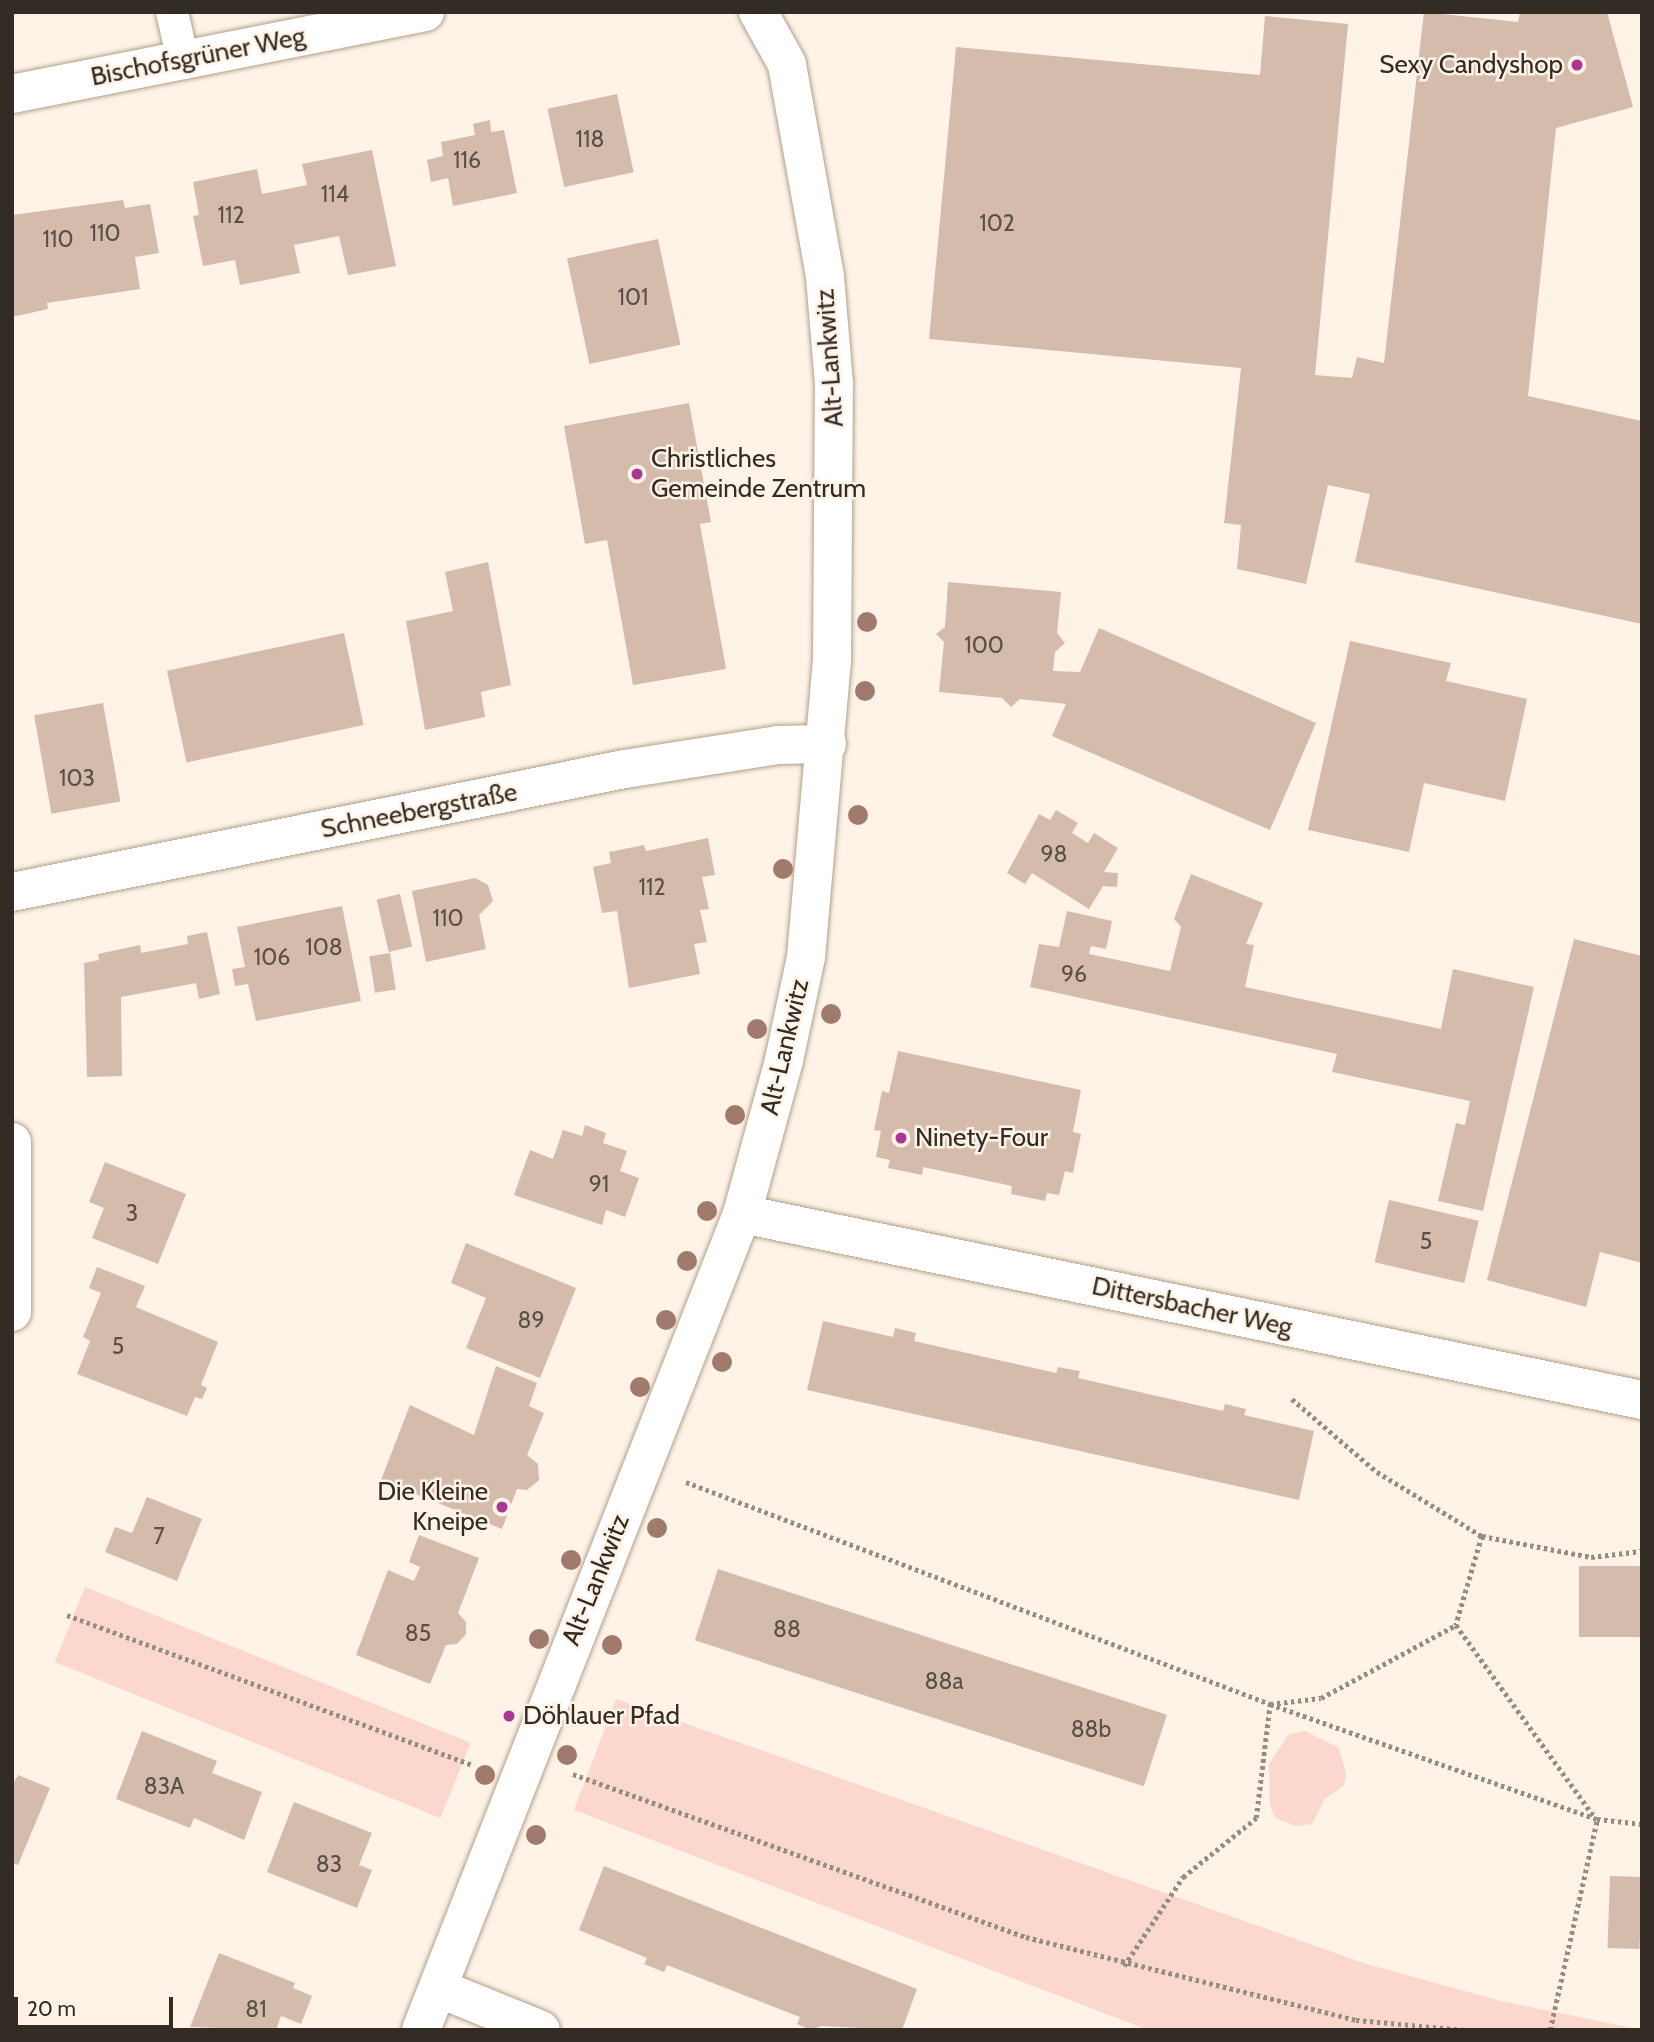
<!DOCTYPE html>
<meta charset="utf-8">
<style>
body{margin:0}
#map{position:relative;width:1654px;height:2042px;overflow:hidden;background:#fef3e6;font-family:Cabin,sans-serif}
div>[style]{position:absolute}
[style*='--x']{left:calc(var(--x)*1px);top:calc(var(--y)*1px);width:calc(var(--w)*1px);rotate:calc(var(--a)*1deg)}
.green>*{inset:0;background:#fcd7cd;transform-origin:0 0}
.building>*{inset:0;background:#d4bbac;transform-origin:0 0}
.path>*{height:4.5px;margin-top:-2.25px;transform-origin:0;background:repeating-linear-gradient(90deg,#968d82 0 3.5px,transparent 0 7px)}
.roads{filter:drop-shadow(0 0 2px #b1a08b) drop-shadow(0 0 2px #b1a08b)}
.service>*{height:32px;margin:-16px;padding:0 16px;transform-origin:16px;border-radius:16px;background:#fff}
.minor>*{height:38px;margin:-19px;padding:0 19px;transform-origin:19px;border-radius:19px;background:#fff}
.trees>*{width:20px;height:20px;margin:-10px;border-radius:50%;background:#a07b6d}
.dots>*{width:19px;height:19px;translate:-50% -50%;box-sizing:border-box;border:4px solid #fef3e6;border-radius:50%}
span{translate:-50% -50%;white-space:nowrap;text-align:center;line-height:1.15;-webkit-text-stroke:5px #fef3e6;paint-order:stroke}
.number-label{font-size:23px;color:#5b5046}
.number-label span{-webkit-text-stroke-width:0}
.street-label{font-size:26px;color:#332c24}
.poi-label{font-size:26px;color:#332c24}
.right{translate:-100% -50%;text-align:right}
.left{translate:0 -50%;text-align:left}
.frame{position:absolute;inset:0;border:14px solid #332c24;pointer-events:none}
.scale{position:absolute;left:14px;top:1997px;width:159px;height:32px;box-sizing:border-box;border:4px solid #332c24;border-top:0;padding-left:9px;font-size:21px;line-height:24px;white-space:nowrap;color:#332c24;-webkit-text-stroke:5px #fef3e6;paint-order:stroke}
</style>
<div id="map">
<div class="green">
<div style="left:85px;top:1587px;width:416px;height:81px;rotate:22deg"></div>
<div style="clip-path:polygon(616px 1699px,1366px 1964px,1501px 2001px,1642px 2030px,1148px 2030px,574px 1810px)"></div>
<div style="clip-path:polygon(1305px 1731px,1339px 1748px,1346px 1774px,1344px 1785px,1324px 1800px,1312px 1824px,1296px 1826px,1275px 1818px,1270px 1805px,1269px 1764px,1289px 1734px)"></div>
</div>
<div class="building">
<div style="clip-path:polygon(1424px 12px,1518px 22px,1520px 12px,1607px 12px,1633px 107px,1556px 128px,1528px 396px,1642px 421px,1642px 624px,1355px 562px,1370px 494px,1328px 485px,1306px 584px,1237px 569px,1241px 525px,1224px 523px,1241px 368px,929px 339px,956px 47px,1260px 75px,1265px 16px,1348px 24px,1315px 375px,1352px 378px,1357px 357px,1384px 363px)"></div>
<div style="left:617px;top:94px;width:80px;height:71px;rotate:78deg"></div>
<div style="clip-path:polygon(490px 120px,491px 132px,504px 130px,517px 193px,453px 206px,448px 178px,431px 182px,427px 160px,443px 156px,441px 142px,475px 135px,473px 124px)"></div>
<div style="clip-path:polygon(372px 150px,396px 266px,348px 275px,339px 236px,294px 245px,300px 273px,240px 285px,235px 260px,203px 266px,193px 216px,199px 215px,193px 182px,257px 169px,262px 194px,307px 185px,302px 164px)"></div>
<div style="clip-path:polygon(123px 200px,125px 208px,150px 204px,159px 253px,135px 257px,140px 289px,47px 303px,48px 309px,12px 317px,12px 215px)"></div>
<div style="left:658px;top:239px;width:108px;height:93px;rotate:78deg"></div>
<div style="clip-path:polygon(689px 403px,711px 522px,700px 524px,726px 669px,633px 685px,607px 540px,585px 544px,564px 426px)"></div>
<div style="clip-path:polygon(488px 562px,511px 685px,481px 692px,485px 717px,425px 730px,406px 621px,453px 611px,445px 572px)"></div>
<div style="clip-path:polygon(948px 582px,1061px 592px,1057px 633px,1065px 643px,1055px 652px,1053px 671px,1080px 672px,1099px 628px,1316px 723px,1270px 830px,1052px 736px,1066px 704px,1020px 699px,1011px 707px,1002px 698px,939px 692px,944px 642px,936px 634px,945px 627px)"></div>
<div style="left:344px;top:633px;width:94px;height:181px;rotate:78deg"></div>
<div style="clip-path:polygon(1350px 641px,1451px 663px,1446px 681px,1527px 699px,1505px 801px,1424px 783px,1409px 852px,1308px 830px)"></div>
<div style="left:103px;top:703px;width:100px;height:70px;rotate:80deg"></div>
<div style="clip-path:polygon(1056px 810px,1078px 823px,1072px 833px,1088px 843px,1094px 833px,1118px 848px,1104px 872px,1118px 873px,1117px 887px,1103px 886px,1089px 909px,1032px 873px,1025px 884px,1007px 873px,1039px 814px,1050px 820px)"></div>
<div style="clip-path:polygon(708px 838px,715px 875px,702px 877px,709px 909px,700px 910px,707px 942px,694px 944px,700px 974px,629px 988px,617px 911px,602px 913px,593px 867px,611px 863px,609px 852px,644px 845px,646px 851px)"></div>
<div style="clip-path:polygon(1191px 874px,1263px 903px,1246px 944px,1254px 945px,1245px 987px,1441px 1029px,1453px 969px,1534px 987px,1483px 1211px,1438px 1201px,1456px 1123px,1465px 1125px,1470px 1101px,1332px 1072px,1337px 1054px,1030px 987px,1039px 944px,1059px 947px,1067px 911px,1112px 921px,1106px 949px,1091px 946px,1089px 954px,1170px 971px,1181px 927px,1174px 919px)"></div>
<div style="clip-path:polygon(475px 878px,488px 885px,493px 901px,479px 915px,486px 949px,426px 962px,412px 891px)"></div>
<div style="left:400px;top:894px;width:54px;height:24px;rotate:77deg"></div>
<div style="clip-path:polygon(342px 906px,361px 1001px,256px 1021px,248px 984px,235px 986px,232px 969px,245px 967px,237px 927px)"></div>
<div style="clip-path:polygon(207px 932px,220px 994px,199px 999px,196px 983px,121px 997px,122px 1076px,87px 1077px,84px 963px,99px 960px,98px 954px,140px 945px,141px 953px,188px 944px,187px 936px)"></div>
<div style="clip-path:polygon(1574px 939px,1642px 956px,1642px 1263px,1600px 1252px,1586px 1307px,1487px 1280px)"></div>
<div style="left:390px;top:953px;width:37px;height:21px;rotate:81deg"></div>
<div style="clip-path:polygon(898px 1051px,1081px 1090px,1073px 1132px,1081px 1134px,1073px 1173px,1065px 1171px,1059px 1195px,1047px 1193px,1045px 1201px,1011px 1194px,1012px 1186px,923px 1167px,922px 1175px,888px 1168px,890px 1160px,876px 1157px,881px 1131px,874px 1130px,882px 1091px,889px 1093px)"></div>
<div style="clip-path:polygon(585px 1125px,606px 1133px,603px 1143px,627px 1151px,620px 1171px,639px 1178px,625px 1217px,606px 1210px,602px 1225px,514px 1195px,530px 1150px,553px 1159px,563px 1130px,582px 1136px)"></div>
<div style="clip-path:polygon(105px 1162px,186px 1194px,158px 1264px,92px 1238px,104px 1208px,89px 1202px)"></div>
<div style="left:1389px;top:1200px;width:92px;height:64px;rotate:13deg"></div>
<div style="clip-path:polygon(466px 1243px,576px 1288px,540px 1378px,466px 1348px,486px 1298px,451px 1283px)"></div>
<div style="clip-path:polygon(97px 1267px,145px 1286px,136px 1307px,218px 1342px,201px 1385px,207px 1388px,202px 1399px,195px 1397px,187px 1416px,77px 1374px,90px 1341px,83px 1337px,101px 1293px,89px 1288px)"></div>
<div style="clip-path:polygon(823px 1321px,893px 1337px,895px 1328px,916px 1333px,914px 1341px,1056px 1373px,1058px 1367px,1068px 1369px,1080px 1371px,1078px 1378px,1223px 1411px,1225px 1404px,1246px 1409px,1244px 1415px,1314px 1431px,1299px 1500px,807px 1390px)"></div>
<div style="clip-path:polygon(496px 1366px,537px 1383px,529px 1406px,544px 1413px,527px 1455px,538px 1464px,539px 1480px,527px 1490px,517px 1489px,502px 1529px,381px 1480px,410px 1405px,474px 1435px)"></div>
<div style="clip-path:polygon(147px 1497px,202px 1519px,177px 1581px,105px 1552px,115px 1527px,132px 1533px)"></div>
<div style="clip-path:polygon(419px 1535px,479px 1558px,458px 1613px,466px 1622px,466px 1634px,457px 1644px,446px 1645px,430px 1684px,356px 1655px,388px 1570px,414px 1581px,420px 1567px,409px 1562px)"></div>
<div style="left:1642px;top:1566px;width:71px;height:63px;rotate:90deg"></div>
<div style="left:718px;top:1569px;width:472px;height:75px;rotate:18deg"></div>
<div style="clip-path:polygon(142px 1731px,217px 1761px,212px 1773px,262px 1792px,244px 1840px,194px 1818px,190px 1828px,116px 1799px)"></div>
<div style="clip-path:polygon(18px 1775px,50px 1788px,18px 1865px,12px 1863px,12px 1786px)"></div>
<div style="clip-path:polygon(294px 1802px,372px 1833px,359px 1865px,372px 1870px,357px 1908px,267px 1872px)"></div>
<div style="clip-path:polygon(604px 1866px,917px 1989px,902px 2030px,821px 2026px,811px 2030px,797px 2024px,800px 2017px,667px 1965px,664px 1972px,644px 1964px,647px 1958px,579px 1930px)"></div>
<div style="left:1610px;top:1876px;width:32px;height:72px;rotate:2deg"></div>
<div style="clip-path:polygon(219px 1953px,295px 1983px,293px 1988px,312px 1996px,301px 2024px,281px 2016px,276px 2030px,190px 2027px)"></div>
</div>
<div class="path">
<div style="--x:1292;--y:1399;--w:112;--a:40.7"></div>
<div style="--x:1377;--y:1472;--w:123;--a:31.4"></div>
<div style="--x:1482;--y:1536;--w:111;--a:10.9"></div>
<div style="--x:1591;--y:1557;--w:51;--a:-6.7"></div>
<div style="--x:686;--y:1482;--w:625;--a:20.81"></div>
<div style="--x:1270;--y:1704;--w:347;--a:19.4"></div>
<div style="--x:1482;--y:1536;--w:93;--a:106.3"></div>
<div style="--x:1456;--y:1625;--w:239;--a:54.2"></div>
<div style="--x:67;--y:1615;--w:432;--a:20.3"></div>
<div style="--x:573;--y:1774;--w:481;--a:19.8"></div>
<div style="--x:1026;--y:1937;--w:340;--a:14.1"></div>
<div style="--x:1356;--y:2020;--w:109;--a:5.2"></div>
<div style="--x:1124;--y:1966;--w:107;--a:-56.5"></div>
<div style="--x:1183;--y:1877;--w:94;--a:-38.9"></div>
<div style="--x:1256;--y:1818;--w:115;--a:-83"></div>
<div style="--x:1270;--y:1704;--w:51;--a:-6.7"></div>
<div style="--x:1321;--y:1698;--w:153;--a:-28.4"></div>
<div style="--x:1550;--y:2030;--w:216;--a:-77.4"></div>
<div style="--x:1597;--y:1819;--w:45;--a:6.3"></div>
</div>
<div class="roads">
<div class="service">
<div style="--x:172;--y:12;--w:49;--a:77.1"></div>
</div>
<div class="minor">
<div style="--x:12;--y:94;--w:421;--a:-11.2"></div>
<div style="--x:12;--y:892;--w:625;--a:-11.35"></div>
<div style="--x:625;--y:769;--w:155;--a:-8.9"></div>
<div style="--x:778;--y:745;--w:49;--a:-1.2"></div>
<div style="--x:12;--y:1142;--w:170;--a:90"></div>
<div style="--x:742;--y:1214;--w:919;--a:11.68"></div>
<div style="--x:438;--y:1988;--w:111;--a:22.2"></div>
<div style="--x:421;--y:2030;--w:877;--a:-68.53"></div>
<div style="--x:742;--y:1214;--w:160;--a:-74.7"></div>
<div style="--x:784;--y:1060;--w:105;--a:-77.9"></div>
<div style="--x:806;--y:957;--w:297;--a:-85"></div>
<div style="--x:832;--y:661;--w:277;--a:-89.6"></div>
<div style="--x:834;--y:384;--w:108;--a:-94.8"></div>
<div style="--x:825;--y:276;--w:215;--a:-100.2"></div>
<div style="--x:787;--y:64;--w:60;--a:-119.1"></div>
</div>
</div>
<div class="trees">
<div style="left:867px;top:622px"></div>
<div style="left:865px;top:691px"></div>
<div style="left:858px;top:815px"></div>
<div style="left:783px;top:869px"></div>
<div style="left:831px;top:1014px"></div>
<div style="left:757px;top:1029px"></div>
<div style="left:735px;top:1115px"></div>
<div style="left:707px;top:1211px"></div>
<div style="left:687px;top:1261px"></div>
<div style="left:666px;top:1320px"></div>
<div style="left:722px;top:1362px"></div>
<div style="left:640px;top:1387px"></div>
<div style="left:657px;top:1528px"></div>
<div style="left:571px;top:1560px"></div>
<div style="left:539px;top:1639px"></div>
<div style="left:612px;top:1645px"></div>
<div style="left:567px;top:1755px"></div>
<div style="left:485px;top:1775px"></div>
<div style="left:536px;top:1835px"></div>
</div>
<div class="dots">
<div style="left:1577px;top:65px;background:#aa3791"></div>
<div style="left:637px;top:474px;background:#aa3791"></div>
<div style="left:901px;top:1138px;background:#aa3791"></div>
<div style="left:502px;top:1507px;background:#aa3791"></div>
<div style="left:509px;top:1716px;background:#aa3791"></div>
</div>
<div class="number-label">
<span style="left:590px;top:139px">118</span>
<span style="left:467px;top:160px">116</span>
<span style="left:335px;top:194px">114</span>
<span style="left:231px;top:215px">112</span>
<span style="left:997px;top:223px">102</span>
<span style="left:105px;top:233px">110</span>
<span style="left:58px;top:239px">110</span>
<span style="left:633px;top:297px">101</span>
<span style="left:984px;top:645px">100</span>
<span style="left:77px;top:778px">103</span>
<span style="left:1054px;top:854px">98</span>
<span style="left:652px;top:887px">112</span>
<span style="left:448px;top:918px">110</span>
<span style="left:324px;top:947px">108</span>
<span style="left:272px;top:957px">106</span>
<span style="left:1074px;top:974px">96</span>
<span style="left:599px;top:1184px">91</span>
<span style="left:132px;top:1213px">3</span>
<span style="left:1426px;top:1241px">5</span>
<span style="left:531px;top:1320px">89</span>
<span style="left:118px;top:1346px">5</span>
<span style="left:159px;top:1536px">7</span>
<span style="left:787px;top:1629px">88</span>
<span style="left:418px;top:1633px">85</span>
<span style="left:944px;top:1681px">88a</span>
<span style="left:1091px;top:1729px">88b</span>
<span style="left:164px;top:1786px">83A</span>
<span style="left:329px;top:1864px">83</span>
<span style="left:256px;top:2009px">81</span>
</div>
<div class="street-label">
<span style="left:198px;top:57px;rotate:-11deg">Bischofsgrüner Weg</span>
<span style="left:830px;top:358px;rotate:-94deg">Alt-Lankwitz</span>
<span style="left:419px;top:811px;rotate:-11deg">Schneebergstraße</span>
<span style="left:785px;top:1047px;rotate:-77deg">Alt-Lankwitz</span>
<span style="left:1192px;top:1307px;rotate:12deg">Dittersbacher Weg</span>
<span style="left:596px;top:1580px;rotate:-68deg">Alt-Lankwitz</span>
</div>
<div class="poi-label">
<span class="right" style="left:1563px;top:65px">Sexy Candyshop</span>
<span class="left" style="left:651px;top:474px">Christliches<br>Gemeinde Zentrum</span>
<span class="left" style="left:915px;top:1138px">Ninety-Four</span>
<span class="right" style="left:488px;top:1507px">Die Kleine<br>Kneipe</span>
<span class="left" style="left:523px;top:1716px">Döhlauer Pfad</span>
</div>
<div class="frame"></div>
<div class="scale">20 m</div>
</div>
